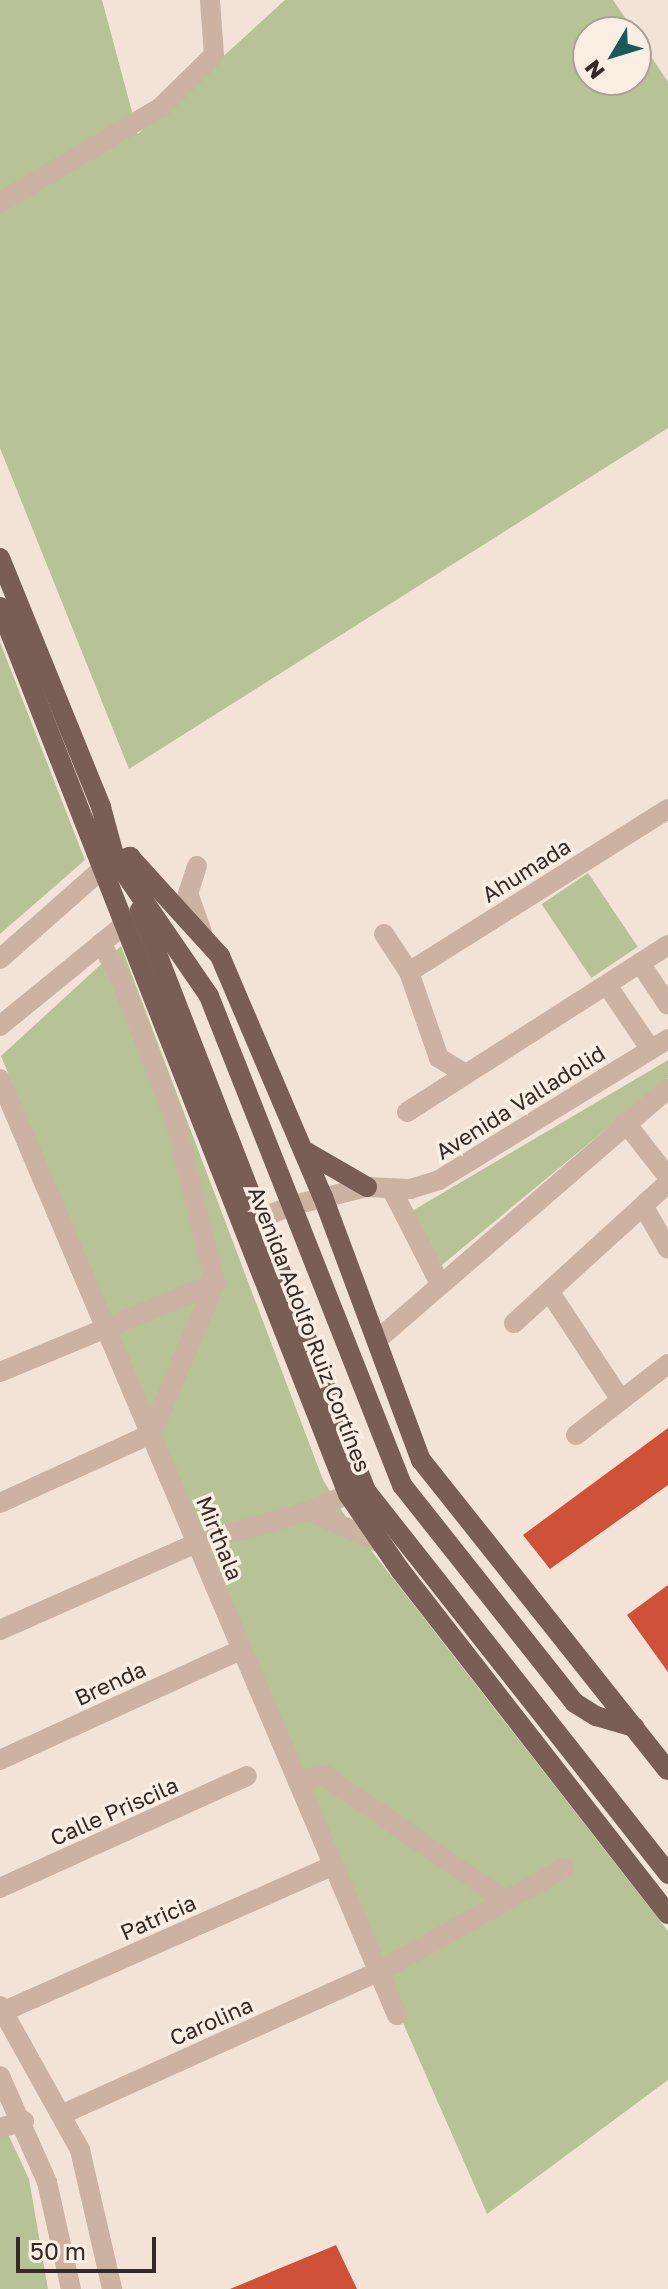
<!DOCTYPE html>
<meta charset="utf-8">
<style>
body{margin:0}
#map{position:relative;width:668px;height:2289px;overflow:hidden;background:#f3e3d7;font-family:"Golos Text",sans-serif}
div>[style]{position:absolute}
[style*='--x']{left:calc(var(--x)*1px);top:calc(var(--y)*1px);width:calc(var(--w)*1px);rotate:calc(var(--a)*1deg)}
.green>*{inset:0;background:#b7c296;transform-origin:0 0}
.building>*{inset:0;background:#cf5238}
.minor>*{height:20px;margin:-10px;padding:0 10px;transform-origin:10px;border-radius:10px;background:#cbb2a2}
.major>*{height:20px;margin:-10px;padding:0 10px;transform-origin:10px;border-radius:10px;background:#795e55}
span{translate:-50% -50%;white-space:nowrap;text-align:center;line-height:1.15;-webkit-text-stroke:7px #faeee3;paint-order:stroke}
.street-label{font-size:22px;color:#352925}
.north{position:absolute;left:572px;top:16px;width:80px;height:80px;box-sizing:border-box;background:#faeee3;border:2px solid #ab9f97;border-radius:50%;rotate:232deg;font-size:22px;font-weight:700;line-height:32px;text-align:center;color:#352925}
.north::after{content:'';display:block;margin:auto;width:28px;height:36px;background:#185959;clip-path:polygon(50% 0,100% 100%,50% 72%,0 100%)}
.scale{position:absolute;left:16px;top:2237px;width:140px;height:36px;box-sizing:border-box;border:4px solid #352925;border-top:0;padding-left:10px;font-size:24px;line-height:28px;white-space:nowrap;color:#352925;-webkit-text-stroke:6px #faeee3;paint-order:stroke}
</style>
<div id="map">
<div class="green">
<div style="clip-path:polygon(0 0,102px 0,138px 134px,285px 0,613px 0,635px 32px,588px 32px,588px 80px,636px 80px,636px 34px,668px 82px,668px 428px,129px 769px,0 448px)"></div>
<div style="clip-path:polygon(0 642px,85px 860px,0 934px)"></div>
<div style="left:588px;top:873px;width:89px;height:56px;rotate:56deg"></div>
<div style="clip-path:polygon(121px 946px,323px 1480px,349px 1522px,668px 1931px,668px 2080px,487px 2214px,367px 1941px,1px 1056px)"></div>
<div style="clip-path:polygon(668px 1060px,668px 1078px,437px 1269px,412px 1211px)"></div>
<div style="clip-path:polygon(8px 2134px,29px 2179px,48px 2289px,0 2289px,0 2136px)"></div>
</div>
<div class="building">
<div style="clip-path:polygon(668px 1428px,668px 1485px,550px 1569px,523px 1535px)"></div>
<div style="clip-path:polygon(668px 1585px,668px 1672px,627px 1615px)"></div>
<div style="clip-path:polygon(336px 2245px,357px 2289px,230px 2289px)"></div>
</div>
<div class="minor">
<div style="--x:0;--y:203;--w:187;--a:-30.8"></div>
<div style="--x:161;--y:107;--w:74;--a:-44.5"></div>
<div style="--x:214;--y:55;--w:55;--a:-94.2"></div>
<div style="--x:197;--y:866;--w:28;--a:108"></div>
<div style="--x:188;--y:893;--w:41;--a:70.3"></div>
<div style="--x:384;--y:934;--w:45;--a:56.7"></div>
<div style="--x:409;--y:972;--w:91;--a:70.8"></div>
<div style="--x:439;--y:1058;--w:27;--a:31"></div>
<div style="--x:0;--y:959;--w:136;--a:-41.4"></div>
<div style="--x:640;--y:963;--w:50;--a:56.3"></div>
<div style="--x:409;--y:972;--w:306;--a:-32.2"></div>
<div style="--x:607;--y:985;--w:78;--a:55.9"></div>
<div style="--x:0;--y:1026;--w:176;--a:-39.2"></div>
<div style="--x:0;--y:1079;--w:1017;--a:67.02"></div>
<div style="--x:407;--y:1112;--w:310;--a:-32.6"></div>
<div style="--x:625;--y:1122;--w:70;--a:52"></div>
<div style="--x:392;--y:1190;--w:106;--a:62.9"></div>
<div style="--x:644;--y:1207;--w:48;--a:60.3"></div>
<div style="--x:255;--y:1237;--w:26;--a:-59"></div>
<div style="--x:268;--y:1215;--w:28;--a:-21"></div>
<div style="--x:294;--y:1205;--w:75;--a:-13.9"></div>
<div style="--x:367;--y:1187;--w:43;--a:2.7"></div>
<div style="--x:410;--y:1189;--w:30;--a:-17"></div>
<div style="--x:439;--y:1180;--w:269;--a:-31.6"></div>
<div style="--x:549;--y:1291;--w:131;--a:56.6"></div>
<div style="--x:514;--y:1323;--w:208;--a:-42.3"></div>
<div style="--x:377;--y:1340;--w:384;--a:-40.8"></div>
<div style="--x:0;--y:1372;--w:233;--a:-22.5"></div>
<div style="--x:576;--y:1435;--w:116;--a:-37.7"></div>
<div style="--x:0;--y:1503;--w:166;--a:-24.6"></div>
<div style="--x:151;--y:1434;--w:164;--a:-67"></div>
<div style="--x:215;--y:1283;--w:165;--a:-103.7"></div>
<div style="--x:176;--y:1123;--w:153;--a:-111"></div>
<div style="--x:121;--y:980;--w:42;--a:-118.4"></div>
<div style="--x:310;--y:1511;--w:42;--a:-24.1"></div>
<div style="--x:348;--y:1494;--w:14;--a:54"></div>
<div style="--x:0;--y:1630;--w:214;--a:-23.9"></div>
<div style="--x:196;--y:1543;--w:118;--a:-15.7"></div>
<div style="--x:310;--y:1511;--w:75;--a:24.5"></div>
<div style="--x:0;--y:1760;--w:264;--a:-24.6"></div>
<div style="--x:298;--y:1782;--w:27;--a:-15"></div>
<div style="--x:324;--y:1775;--w:216;--a:34.8"></div>
<div style="--x:0;--y:1888;--w:271;--a:-24.4"></div>
<div style="--x:0;--y:2006;--w:165;--a:60.9"></div>
<div style="--x:80;--y:2150;--w:143;--a:77"></div>
<div style="--x:0;--y:2013;--w:362;--a:-23.9"></div>
<div style="--x:0;--y:2076;--w:116;--a:66.1"></div>
<div style="--x:47;--y:2182;--w:110;--a:77.4"></div>
<div style="--x:63;--y:2114;--w:346;--a:-24.3"></div>
<div style="--x:378;--y:1972;--w:213;--a:-29.2"></div>
<div style="--x:0;--y:2128;--w:25;--a:-16"></div>
</div>
<div class="major">
<div style="--x:0;--y:558;--w:269;--a:67.9"></div>
<div style="--x:101;--y:807;--w:54;--a:74.9"></div>
<div style="--x:115;--y:859;--w:166;--a:55.5"></div>
<div style="--x:209;--y:996;--w:526;--a:68.46"></div>
<div style="--x:402;--y:1485;--w:278;--a:51.6"></div>
<div style="--x:575;--y:1703;--w:25;--a:32"></div>
<div style="--x:596;--y:1716;--w:40;--a:16"></div>
<div style="--x:0;--y:607;--w:953;--a:68.58"></div>
<div style="--x:348;--y:1494;--w:92;--a:55.6"></div>
<div style="--x:400;--y:1570;--w:436;--a:52.1"></div>
<div style="--x:106;--y:866;--w:26;--a:-21"></div>
<div style="--x:130;--y:857;--w:134;--a:47.7"></div>
<div style="--x:220;--y:956;--w:262;--a:66.9"></div>
<div style="--x:323;--y:1197;--w:281;--a:69.6"></div>
<div style="--x:421;--y:1460;--w:396;--a:51.5"></div>
<div style="--x:140;--y:910;--w:623;--a:68.74"></div>
<div style="--x:366;--y:1491;--w:488;--a:51.7"></div>
<div style="--x:303;--y:1150;--w:74;--a:30"></div>
</div>
<div class="street-label">
<span style="left:526px;top:870px;rotate:-32deg">Ahumada</span>
<span style="left:520px;top:1102px;rotate:-32deg">Avenida Valladolid</span>
<span style="left:310px;top:1329px;rotate:69deg">Avenida Adolfo Ruiz Cortínes</span>
<span style="left:220px;top:1538px;rotate:68deg">Mirthala</span>
<span style="left:110px;top:1683px;rotate:-25deg">Brenda</span>
<span style="left:114px;top:1811px;rotate:-24deg">Calle Priscila</span>
<span style="left:158px;top:1917px;rotate:-24deg">Patricia</span>
<span style="left:211px;top:2021px;rotate:-24deg">Carolina</span>
</div>
<div class="north">N</div>
<div class="scale">50 m</div>
</div>
